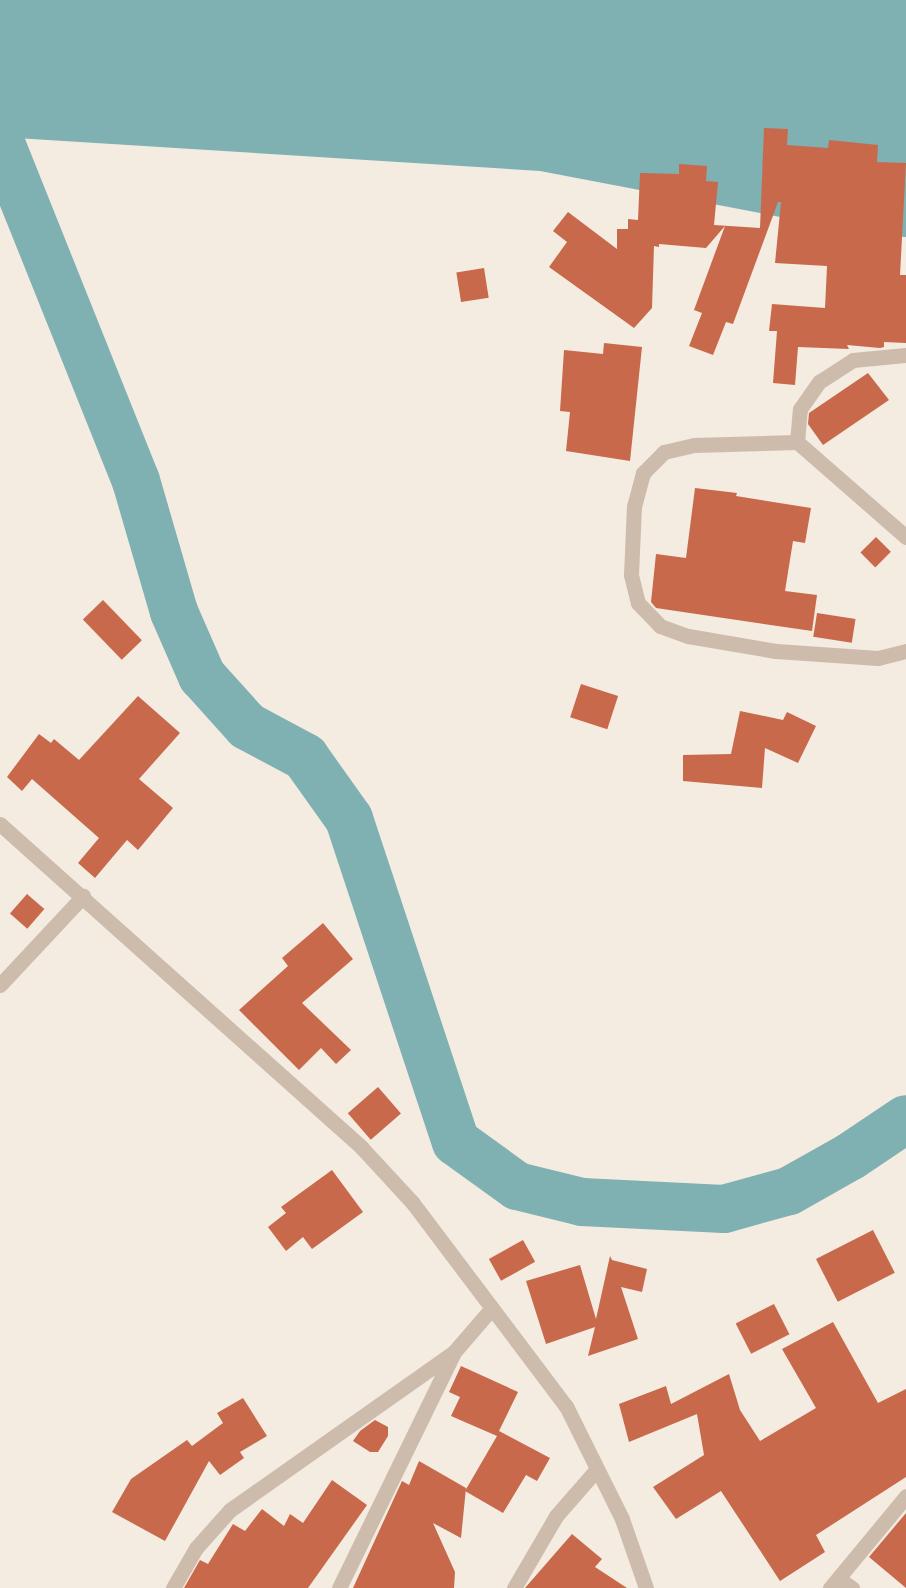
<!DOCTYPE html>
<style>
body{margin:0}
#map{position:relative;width:906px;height:1588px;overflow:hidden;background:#f4ebe1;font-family:"Noto Sans",sans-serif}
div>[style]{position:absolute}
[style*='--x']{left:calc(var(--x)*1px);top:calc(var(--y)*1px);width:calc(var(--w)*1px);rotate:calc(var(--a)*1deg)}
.water>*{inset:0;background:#7fb0b2}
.river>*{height:48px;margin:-24px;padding:0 24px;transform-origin:24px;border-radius:24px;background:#7fb0b2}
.building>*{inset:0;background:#c8694b;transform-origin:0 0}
.minor>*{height:15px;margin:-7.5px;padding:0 7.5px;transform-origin:7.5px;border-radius:7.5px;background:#cdbbac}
span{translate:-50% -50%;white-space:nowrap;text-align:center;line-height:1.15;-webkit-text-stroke:6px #fbf5ee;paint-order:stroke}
</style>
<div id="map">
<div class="water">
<div style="clip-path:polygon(0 0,906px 0,906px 237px,880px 236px,540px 171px,0 137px)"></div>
</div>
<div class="river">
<div style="--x:0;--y:141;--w:366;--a:68.2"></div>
<div style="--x:136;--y:481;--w:136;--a:73.8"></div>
<div style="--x:174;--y:612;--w:70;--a:66.4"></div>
<div style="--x:202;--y:676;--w:67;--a:48"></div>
<div style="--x:247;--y:726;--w:66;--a:28.1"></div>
<div style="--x:305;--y:757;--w:76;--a:54.6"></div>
<div style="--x:349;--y:819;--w:340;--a:71.7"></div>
<div style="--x:456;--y:1142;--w:75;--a:35.8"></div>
<div style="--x:517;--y:1186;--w:67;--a:13.8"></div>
<div style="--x:582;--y:1202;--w:142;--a:2.8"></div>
<div style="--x:724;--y:1209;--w:67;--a:-15.5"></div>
<div style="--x:789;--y:1191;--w:71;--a:-29.4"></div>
<div style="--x:851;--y:1156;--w:66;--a:-33.9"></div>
</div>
<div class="building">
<div style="clip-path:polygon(764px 128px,788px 129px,787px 145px,828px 148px,829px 140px,878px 145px,877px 162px,906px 163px,900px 275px,906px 275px,906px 343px,884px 342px,884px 347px,880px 348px,847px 345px,849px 349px,798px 347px,795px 385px,773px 383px,777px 331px,769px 331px,772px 304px,825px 308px,827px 266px,775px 263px,781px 202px,778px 202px,733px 324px,726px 322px,713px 355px,689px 346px,702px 313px,694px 310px,725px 226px,706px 248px,659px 244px,659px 247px,654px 246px,652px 308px,634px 328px,549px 267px,567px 242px,553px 231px,568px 212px,617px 249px,617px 229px,628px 229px,628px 219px,638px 220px,640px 173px,679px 174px,679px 164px,707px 166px,706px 181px,718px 182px,714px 225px,760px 228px)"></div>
<div style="left:484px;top:268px;width:30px;height:28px;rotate:81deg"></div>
<div style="clip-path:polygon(604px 343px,642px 347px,630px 461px,566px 451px,570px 412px,560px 411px,564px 350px,603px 354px)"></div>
<div style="clip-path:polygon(868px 373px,889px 400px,823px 445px,808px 424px,809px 413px)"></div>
<div style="clip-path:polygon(695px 488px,737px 493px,736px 496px,811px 508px,805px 543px,793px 541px,785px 591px,817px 595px,812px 631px,656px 608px,651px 602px,656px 554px,686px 558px)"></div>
<div style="left:876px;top:537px;width:21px;height:22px;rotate:45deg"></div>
<div style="left:103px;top:600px;width:56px;height:28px;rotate:46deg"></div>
<div style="left:817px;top:613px;width:39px;height:24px;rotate:9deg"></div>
<div style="left:581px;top:684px;width:39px;height:35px;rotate:18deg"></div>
<div style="clip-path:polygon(138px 696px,180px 733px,139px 779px,173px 808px,138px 850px,127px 840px,95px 878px,78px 863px,99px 838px,32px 779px,22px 791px,7px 777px,39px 734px,51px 743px,54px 739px,79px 760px)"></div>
<div style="clip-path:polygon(740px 711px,783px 720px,787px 712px,816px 726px,798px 763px,765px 748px,762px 788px,683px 781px,683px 755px,731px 754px)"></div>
<div style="left:27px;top:894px;width:23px;height:26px;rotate:41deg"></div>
<div style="clip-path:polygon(323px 923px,353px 959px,302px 1003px,351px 1050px,336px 1064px,321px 1048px,299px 1070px,239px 1010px,288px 966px,282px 958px)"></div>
<div style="left:378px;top:1087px;width:35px;height:40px;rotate:49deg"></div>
<div style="clip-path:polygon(332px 1170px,363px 1212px,312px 1249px,303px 1237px,286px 1251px,268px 1227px,286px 1213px,281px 1207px)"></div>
<div style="left:873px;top:1230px;width:48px;height:64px;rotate:63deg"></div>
<div style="left:523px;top:1240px;width:25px;height:39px;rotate:61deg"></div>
<div style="clip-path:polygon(610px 1256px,612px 1260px,647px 1269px,642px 1292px,621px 1287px,638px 1339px,588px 1356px,595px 1327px,546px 1344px,526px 1281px,580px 1265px,596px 1319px)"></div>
<div style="left:774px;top:1304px;width:34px;height:43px;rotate:63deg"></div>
<div style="clip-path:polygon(833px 1322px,878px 1403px,906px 1389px,906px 1477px,816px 1535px,825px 1552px,780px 1581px,721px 1491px,676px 1519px,653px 1487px,704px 1455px,697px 1414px,629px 1442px,619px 1404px,666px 1386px,671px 1404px,729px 1374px,740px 1410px,760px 1441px,816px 1408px,782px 1349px)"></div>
<div style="clip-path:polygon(461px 1366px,518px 1392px,499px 1431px,550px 1458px,537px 1481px,526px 1475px,503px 1513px,465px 1491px,497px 1436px,451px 1416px,460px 1397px,449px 1392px)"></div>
<div style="clip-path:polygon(243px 1398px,267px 1436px,240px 1452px,244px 1458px,220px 1475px,209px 1461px,165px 1541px,112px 1512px,131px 1479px,187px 1440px,192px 1446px,223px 1423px,217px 1413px)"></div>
<div style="clip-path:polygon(375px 1420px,388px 1427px,388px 1436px,378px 1452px,370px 1452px,353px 1441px,360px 1431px)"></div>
<div style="clip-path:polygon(419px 1461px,466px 1488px,461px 1538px,433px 1523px,455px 1572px,454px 1588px,353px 1588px,402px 1481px,409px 1485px)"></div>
<div style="clip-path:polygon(332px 1480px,367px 1505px,308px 1588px,184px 1588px,200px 1560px,208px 1564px,233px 1524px,245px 1531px,262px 1509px,284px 1526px,290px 1514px,303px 1523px)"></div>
<div style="clip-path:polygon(906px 1513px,906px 1588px,869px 1557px)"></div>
<div style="clip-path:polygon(572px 1534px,602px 1559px,595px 1567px,627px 1588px,525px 1588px)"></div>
</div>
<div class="minor">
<div style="--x:797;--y:442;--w:33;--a:-85"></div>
<div style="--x:800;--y:409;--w:33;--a:-55"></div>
<div style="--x:819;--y:382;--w:40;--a:-32.9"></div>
<div style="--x:853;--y:360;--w:53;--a:-5.4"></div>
<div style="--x:906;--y:537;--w:145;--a:-138.9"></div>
<div style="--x:797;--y:442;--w:103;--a:178.3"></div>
<div style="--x:694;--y:445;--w:31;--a:167"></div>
<div style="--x:664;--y:452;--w:30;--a:135"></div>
<div style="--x:643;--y:473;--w:34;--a:105"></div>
<div style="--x:634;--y:506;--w:69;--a:92.5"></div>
<div style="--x:631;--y:575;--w:29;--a:76"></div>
<div style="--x:638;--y:603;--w:32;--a:46"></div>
<div style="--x:660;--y:626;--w:30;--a:20"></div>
<div style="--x:688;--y:636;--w:89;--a:9.7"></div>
<div style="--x:776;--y:651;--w:102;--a:3.9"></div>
<div style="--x:878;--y:658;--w:29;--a:-14"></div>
<div style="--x:0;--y:824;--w:486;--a:41.8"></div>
<div style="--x:362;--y:1148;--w:74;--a:47.2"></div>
<div style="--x:412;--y:1202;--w:256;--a:53"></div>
<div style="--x:566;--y:1406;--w:126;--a:63.6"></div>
<div style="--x:622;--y:1519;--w:73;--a:70.8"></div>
<div style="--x:0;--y:985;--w:122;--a:-47"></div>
<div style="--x:839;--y:1579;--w:16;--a:35"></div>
<div style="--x:173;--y:1588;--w:46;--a:-60.1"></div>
<div style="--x:196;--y:1548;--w:51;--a:-48.2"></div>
<div style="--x:230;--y:1510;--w:274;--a:-35.2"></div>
<div style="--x:339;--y:1588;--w:263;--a:-64"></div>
<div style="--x:454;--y:1352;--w:58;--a:-49.2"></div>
<div style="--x:514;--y:1588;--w:83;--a:-59.7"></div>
<div style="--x:556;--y:1516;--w:62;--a:-48.9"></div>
<div style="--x:830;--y:1588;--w:119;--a:-50.4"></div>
</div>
</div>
